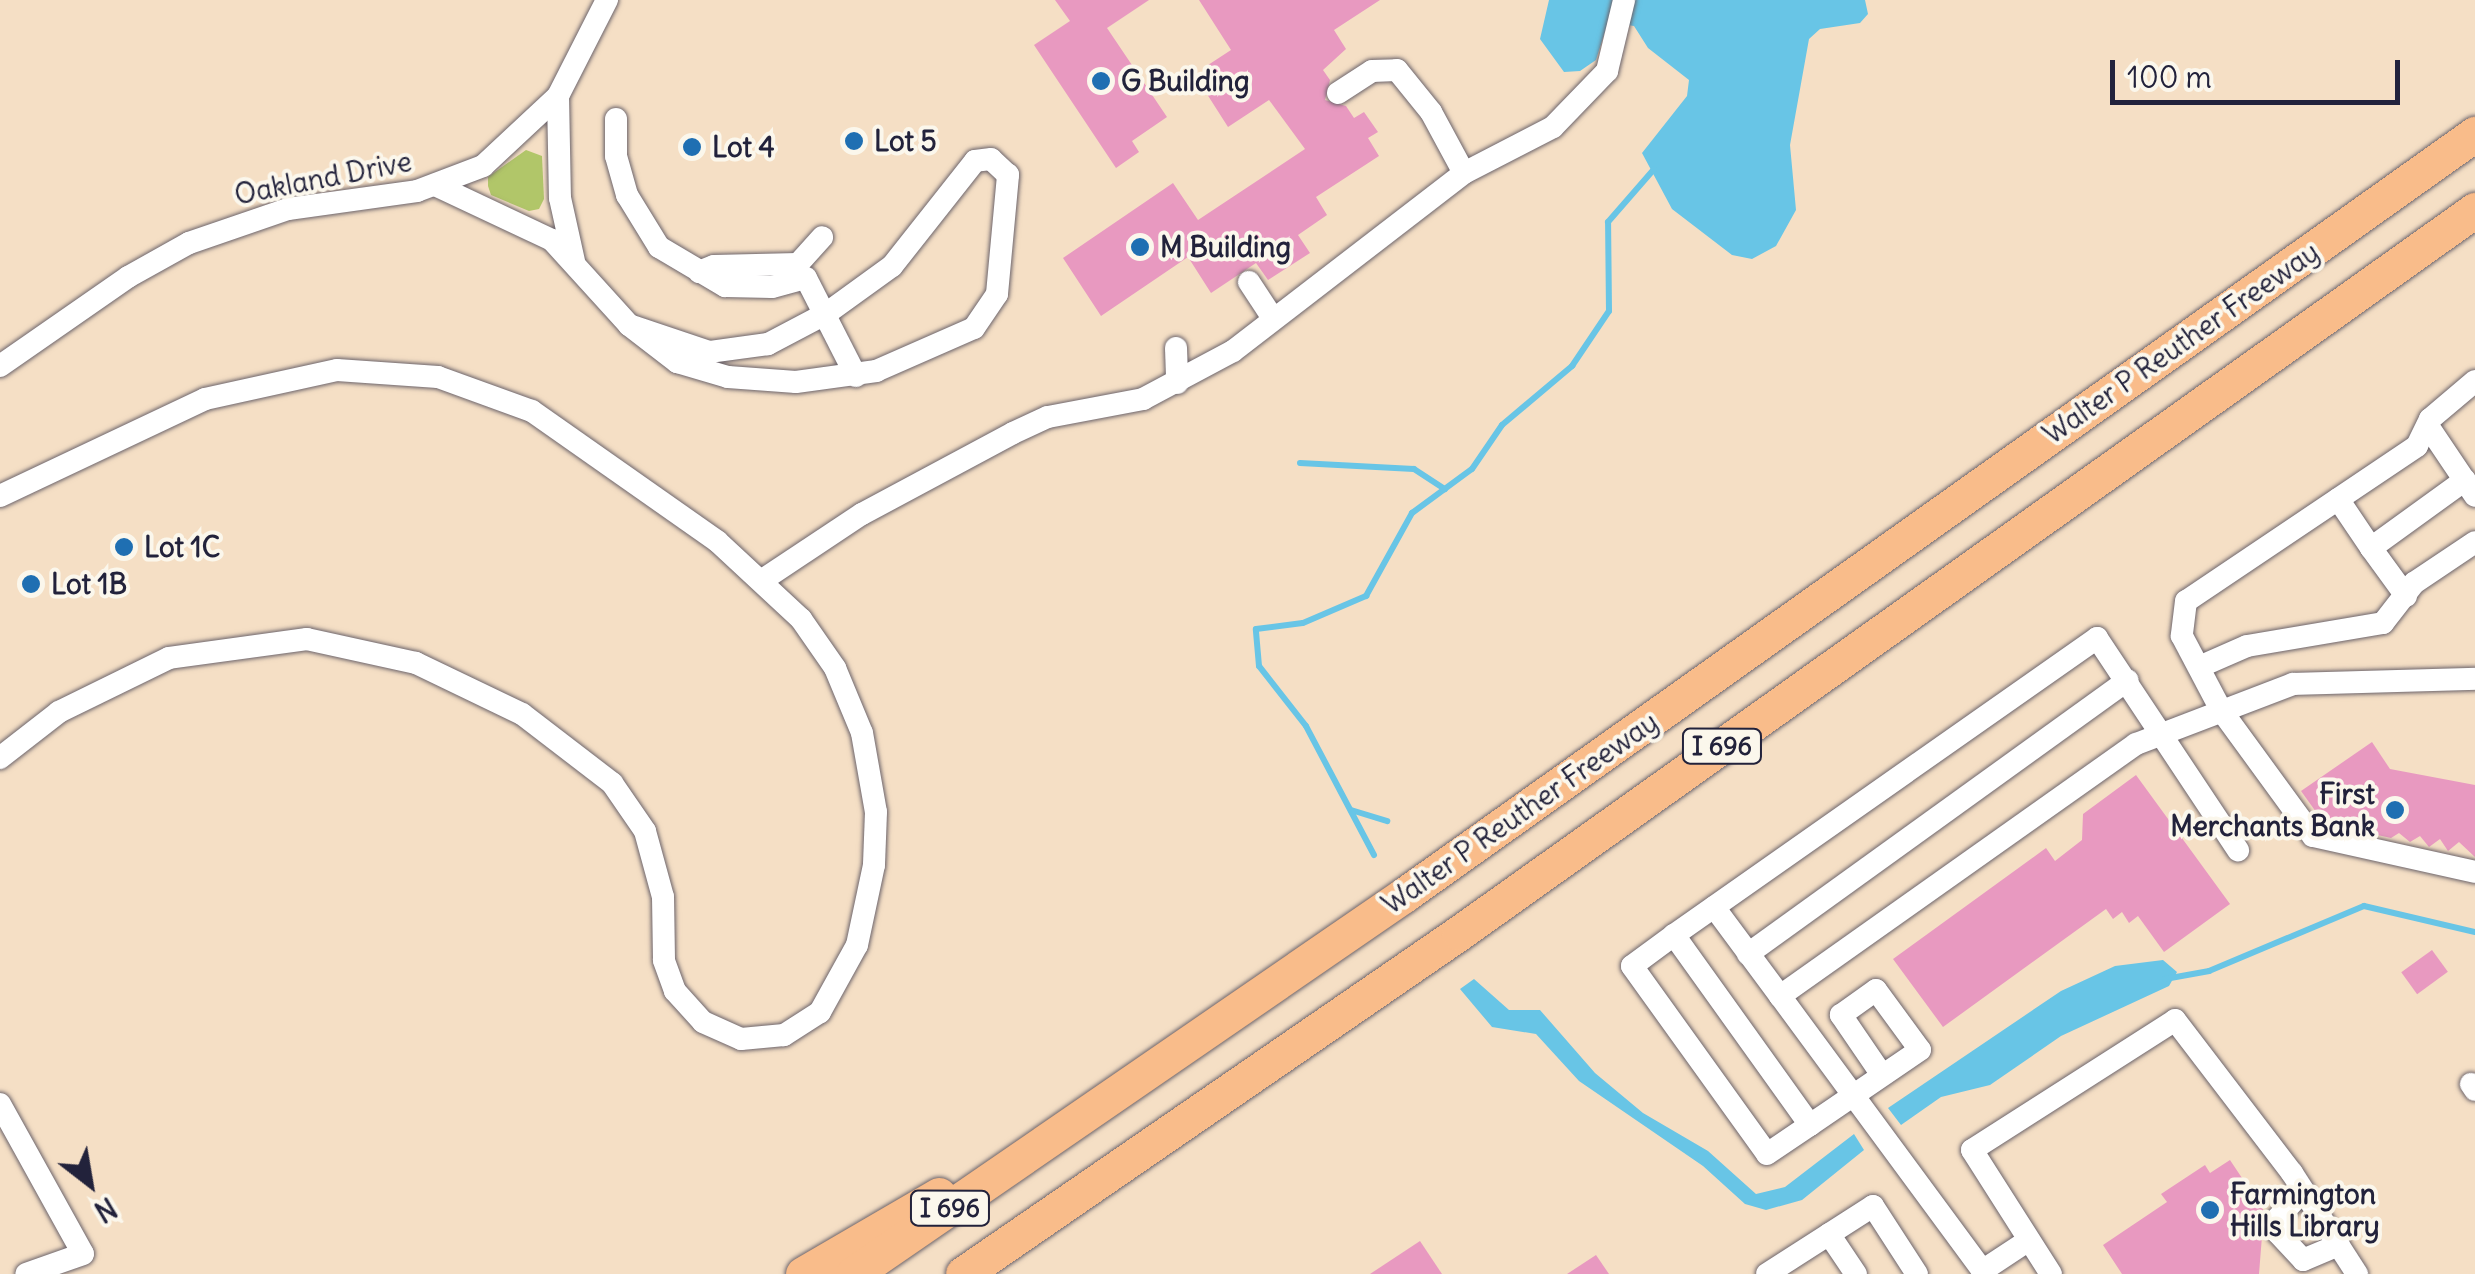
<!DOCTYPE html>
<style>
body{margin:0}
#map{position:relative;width:2475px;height:1274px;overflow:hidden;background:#f5dfc5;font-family:Delius,sans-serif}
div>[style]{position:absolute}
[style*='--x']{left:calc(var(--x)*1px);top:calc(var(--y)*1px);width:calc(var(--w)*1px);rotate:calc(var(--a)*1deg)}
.green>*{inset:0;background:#b1c669}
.water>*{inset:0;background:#68c5e6}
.stream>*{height:6px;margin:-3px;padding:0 3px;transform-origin:3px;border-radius:3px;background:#68c5e6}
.building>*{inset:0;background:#e899c0;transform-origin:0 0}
.roads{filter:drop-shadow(0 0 2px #6c646b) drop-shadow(0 0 2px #6c646b)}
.minor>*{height:22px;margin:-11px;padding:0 11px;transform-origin:11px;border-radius:11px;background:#fff}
.highway>*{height:35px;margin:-17.5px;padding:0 17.5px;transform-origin:17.5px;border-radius:17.5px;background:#f9bc8a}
.dots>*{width:28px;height:28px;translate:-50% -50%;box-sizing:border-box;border:5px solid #fbf7ec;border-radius:50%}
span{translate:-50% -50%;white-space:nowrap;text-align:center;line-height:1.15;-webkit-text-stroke:8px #fbf7ec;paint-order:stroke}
.shield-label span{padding:2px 8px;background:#fbf7ec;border:2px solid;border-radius:8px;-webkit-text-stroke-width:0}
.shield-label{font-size:25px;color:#22223b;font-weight:700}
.poi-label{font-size:28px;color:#22223b;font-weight:700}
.left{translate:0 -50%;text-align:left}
.right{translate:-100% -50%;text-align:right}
.street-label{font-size:28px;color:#22223b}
.north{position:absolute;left:40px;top:1134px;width:100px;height:100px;-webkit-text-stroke:8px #fbf7ec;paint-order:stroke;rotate:149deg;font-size:28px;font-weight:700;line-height:40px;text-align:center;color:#22223b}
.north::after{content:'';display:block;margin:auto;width:35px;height:45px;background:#22223b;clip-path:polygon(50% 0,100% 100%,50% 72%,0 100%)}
.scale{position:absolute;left:2110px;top:60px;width:290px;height:45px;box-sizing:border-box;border:5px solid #22223b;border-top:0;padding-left:12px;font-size:30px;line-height:35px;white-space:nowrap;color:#22223b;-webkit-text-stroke:8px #fbf7ec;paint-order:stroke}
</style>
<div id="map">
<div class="green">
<div style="clip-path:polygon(526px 150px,542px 156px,544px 199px,539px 209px,529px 211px,491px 195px,488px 186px,488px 177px)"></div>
</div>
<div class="water">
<div style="clip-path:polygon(1549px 0,1865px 0,1868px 14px,1860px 23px,1820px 29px,1809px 39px,1790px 145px,1796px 210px,1776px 246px,1752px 259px,1732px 255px,1672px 209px,1642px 153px,1687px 96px,1689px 80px,1648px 48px,1634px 26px,1608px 22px,1596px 60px,1580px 71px,1564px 72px,1540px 39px)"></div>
<div style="clip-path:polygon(2163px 960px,2177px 972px,2169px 986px,2061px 1036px,1990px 1085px,1941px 1097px,1901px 1125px,1888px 1108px,2061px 991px,2115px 966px)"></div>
<div style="clip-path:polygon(1474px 979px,1509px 1010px,1540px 1010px,1595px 1073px,1643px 1113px,1708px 1151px,1756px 1194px,1785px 1187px,1854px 1134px,1864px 1150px,1802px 1200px,1766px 1210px,1745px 1204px,1703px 1166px,1579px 1081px,1536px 1034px,1492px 1027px,1460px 989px)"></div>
</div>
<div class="stream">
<div style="--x:1300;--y:463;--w:114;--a:3"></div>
<div style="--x:1414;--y:469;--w:37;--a:33"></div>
<div style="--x:1351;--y:810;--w:38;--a:17"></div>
<div style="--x:1374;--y:855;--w:146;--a:-117.8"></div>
<div style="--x:1306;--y:726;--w:76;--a:-128.1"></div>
<div style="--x:1259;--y:666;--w:37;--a:-95"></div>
<div style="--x:1256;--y:629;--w:47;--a:-7.3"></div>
<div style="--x:1303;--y:623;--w:69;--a:-23.2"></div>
<div style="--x:1366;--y:596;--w:95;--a:-61"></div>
<div style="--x:1412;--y:513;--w:74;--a:-36.3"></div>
<div style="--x:1472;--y:469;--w:53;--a:-55.7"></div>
<div style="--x:1502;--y:425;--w:92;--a:-40.1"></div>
<div style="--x:1572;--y:366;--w:66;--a:-56.1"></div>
<div style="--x:1609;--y:311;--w:89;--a:-90.6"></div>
<div style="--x:1608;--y:222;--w:70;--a:-49"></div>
<div style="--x:2165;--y:979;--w:45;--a:-10.3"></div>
<div style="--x:2209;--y:971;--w:168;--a:-22.8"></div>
<div style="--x:2364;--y:906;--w:114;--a:13.2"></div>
</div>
<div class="building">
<div style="clip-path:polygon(1055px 0,1149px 0,1107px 28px,1167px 117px,1132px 141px,1139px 152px,1116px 168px,1034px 45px,1070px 21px)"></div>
<div style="clip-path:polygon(1199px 0,1380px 0,1334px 30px,1346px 49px,1323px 70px,1330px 80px,1325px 100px,1346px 106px,1354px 118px,1364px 112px,1378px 132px,1368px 138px,1379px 156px,1316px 197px,1327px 215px,1298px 235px,1310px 253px,1268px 280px,1256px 263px,1211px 293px,1188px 257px,1101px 316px,1063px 258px,1173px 183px,1198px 220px,1305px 149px,1269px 100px,1228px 127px,1205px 91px,1217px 84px,1205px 67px,1231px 50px)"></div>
<div style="clip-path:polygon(2372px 742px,2390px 769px,2475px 785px,2475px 857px,2459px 842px,2448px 851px,2440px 839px,2429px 847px,2420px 836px,2410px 842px,2399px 833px,2391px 838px,2324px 823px,2301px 791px)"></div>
<div style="clip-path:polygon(2136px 775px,2230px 904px,2164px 952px,2138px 916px,2129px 923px,2122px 912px,2113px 919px,2106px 909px,1943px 1027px,1893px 959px,2046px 848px,2055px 861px,2082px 840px,2083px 814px)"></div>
<div style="left:2432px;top:950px;width:27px;height:38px;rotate:54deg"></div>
<div style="clip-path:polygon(2230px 1160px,2264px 1211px,2259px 1274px,2122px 1274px,2103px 1245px,2167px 1202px,2161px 1194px,2205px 1165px,2210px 1173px)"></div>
<div style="clip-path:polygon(1420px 1241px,1442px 1274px,1370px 1274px)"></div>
<div style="clip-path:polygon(1596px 1255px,1609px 1274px,1567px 1274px)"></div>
</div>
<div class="roads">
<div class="minor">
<div style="--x:1338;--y:93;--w:40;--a:-32.9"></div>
<div style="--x:1372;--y:71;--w:25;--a:-2"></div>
<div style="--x:1397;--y:70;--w:54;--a:51"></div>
<div style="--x:1431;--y:112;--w:69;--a:61.6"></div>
<div style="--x:558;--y:96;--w:102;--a:88.9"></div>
<div style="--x:560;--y:198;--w:65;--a:77.5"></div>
<div style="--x:616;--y:119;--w:37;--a:90"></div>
<div style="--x:616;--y:156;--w:41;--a:74.2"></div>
<div style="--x:627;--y:195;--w:61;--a:58.4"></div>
<div style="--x:659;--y:247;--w:77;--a:30.6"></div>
<div style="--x:725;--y:286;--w:47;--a:1.2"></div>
<div style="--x:772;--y:287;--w:35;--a:-15"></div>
<div style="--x:806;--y:278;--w:110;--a:63"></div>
<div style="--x:435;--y:185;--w:129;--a:25.2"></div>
<div style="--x:552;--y:240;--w:115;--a:47.8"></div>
<div style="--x:629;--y:325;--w:61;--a:37.6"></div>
<div style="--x:677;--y:362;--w:53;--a:16.4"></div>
<div style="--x:728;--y:377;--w:68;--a:4.2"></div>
<div style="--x:796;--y:382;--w:81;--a:-7.8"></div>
<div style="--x:876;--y:371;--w:107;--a:-23.7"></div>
<div style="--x:974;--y:328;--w:41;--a:-55.9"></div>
<div style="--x:997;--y:294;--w:120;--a:-84.7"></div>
<div style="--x:1008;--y:175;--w:23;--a:-137"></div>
<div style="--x:991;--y:159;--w:16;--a:173"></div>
<div style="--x:975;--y:161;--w:134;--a:128.3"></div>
<div style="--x:892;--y:266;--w:80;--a:144.1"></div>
<div style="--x:827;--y:313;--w:67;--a:152.3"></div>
<div style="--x:768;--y:344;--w:60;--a:172.3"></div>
<div style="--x:709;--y:352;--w:84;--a:-161.4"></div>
<div style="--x:699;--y:272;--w:16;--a:-22"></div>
<div style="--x:714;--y:266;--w:84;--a:-1.4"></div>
<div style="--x:798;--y:264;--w:36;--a:-48"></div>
<div style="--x:1249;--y:282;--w:42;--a:56.7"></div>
<div style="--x:1176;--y:348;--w:35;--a:88"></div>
<div style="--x:0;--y:366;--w:156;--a:-34.8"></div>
<div style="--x:128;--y:277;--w:70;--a:-29.1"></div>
<div style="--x:189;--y:243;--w:105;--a:-19"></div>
<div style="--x:288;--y:209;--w:130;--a:-7.9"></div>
<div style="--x:417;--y:191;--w:71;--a:-20.7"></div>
<div style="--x:483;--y:166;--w:103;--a:-43"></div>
<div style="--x:558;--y:96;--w:108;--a:-63"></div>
<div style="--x:2475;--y:381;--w:59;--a:139.8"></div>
<div style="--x:2430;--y:419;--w:30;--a:116"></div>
<div style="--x:2417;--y:446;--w:278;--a:146.1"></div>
<div style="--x:2186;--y:601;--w:35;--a:97"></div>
<div style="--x:2182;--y:636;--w:84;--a:62.2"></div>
<div style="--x:2221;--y:710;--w:156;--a:53.9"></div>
<div style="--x:2313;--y:836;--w:166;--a:12.5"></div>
<div style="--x:2428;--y:426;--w:84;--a:56.1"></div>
<div style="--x:0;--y:496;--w:227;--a:-25.3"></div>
<div style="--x:205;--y:399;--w:135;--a:-12.4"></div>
<div style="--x:337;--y:370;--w:101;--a:4"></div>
<div style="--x:438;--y:377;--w:100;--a:19.9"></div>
<div style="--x:532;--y:411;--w:226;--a:35.1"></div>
<div style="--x:717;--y:541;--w:115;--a:42.9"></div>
<div style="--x:801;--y:619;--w:60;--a:55.2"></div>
<div style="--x:835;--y:668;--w:70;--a:67.4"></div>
<div style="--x:862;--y:733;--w:80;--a:80"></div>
<div style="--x:876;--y:812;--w:53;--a:92.2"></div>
<div style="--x:874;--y:865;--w:82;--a:102"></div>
<div style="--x:857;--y:945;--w:77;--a:118.9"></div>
<div style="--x:820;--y:1012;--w:43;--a:147.4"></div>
<div style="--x:784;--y:1035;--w:43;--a:174.7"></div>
<div style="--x:741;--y:1039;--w:42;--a:-155.9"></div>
<div style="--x:703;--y:1022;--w:42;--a:-132.1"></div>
<div style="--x:675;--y:991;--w:33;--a:-110"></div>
<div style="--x:664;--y:960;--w:63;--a:-90.9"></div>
<div style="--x:663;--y:897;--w:68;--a:-105.3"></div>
<div style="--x:645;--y:831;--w:58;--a:-124.5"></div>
<div style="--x:612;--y:783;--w:113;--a:-142.5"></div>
<div style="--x:522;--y:714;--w:118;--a:-154.3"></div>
<div style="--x:416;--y:663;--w:112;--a:-167.6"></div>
<div style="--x:307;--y:639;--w:139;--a:172.2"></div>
<div style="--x:169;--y:658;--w:123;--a:153.9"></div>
<div style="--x:59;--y:712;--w:75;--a:142.1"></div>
<div style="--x:2338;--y:499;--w:59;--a:56"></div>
<div style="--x:764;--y:579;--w:118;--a:-33.6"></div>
<div style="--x:862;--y:514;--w:171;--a:-28.2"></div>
<div style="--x:1013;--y:433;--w:38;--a:-25"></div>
<div style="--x:1048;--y:417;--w:97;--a:-10.7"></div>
<div style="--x:1143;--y:399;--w:102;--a:-28.1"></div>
<div style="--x:1233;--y:351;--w:292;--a:-37.6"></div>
<div style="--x:1464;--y:173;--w:100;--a:-27.3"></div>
<div style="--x:1553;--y:127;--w:78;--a:-46"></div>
<div style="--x:1607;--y:71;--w:73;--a:-76.5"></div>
<div style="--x:2406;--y:596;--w:59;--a:-126.1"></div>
<div style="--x:2371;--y:548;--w:116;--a:-35.9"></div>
<div style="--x:2199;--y:667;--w:52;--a:-23.6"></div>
<div style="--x:2247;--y:646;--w:138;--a:-9.6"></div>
<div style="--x:2383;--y:623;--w:51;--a:-52.2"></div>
<div style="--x:2414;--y:583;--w:73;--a:-33.9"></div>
<div style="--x:1714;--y:907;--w:111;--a:53.4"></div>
<div style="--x:1674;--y:935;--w:52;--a:143.6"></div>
<div style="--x:1632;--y:966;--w:231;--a:54.3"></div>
<div style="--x:1767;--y:1154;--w:52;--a:-34"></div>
<div style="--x:1748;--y:954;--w:468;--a:-35.8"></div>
<div style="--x:1882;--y:1075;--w:73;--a:-124.3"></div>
<div style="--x:1841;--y:1015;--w:43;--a:-35.5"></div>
<div style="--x:1876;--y:990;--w:74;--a:53.7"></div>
<div style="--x:1920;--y:1050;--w:133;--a:145.7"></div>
<div style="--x:1810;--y:1125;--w:234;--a:-125.6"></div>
<div style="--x:1674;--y:935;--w:517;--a:-35.07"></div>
<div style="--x:2097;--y:638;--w:255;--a:56.4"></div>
<div style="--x:2471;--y:1084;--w:7;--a:56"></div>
<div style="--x:0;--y:1104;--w:171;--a:61"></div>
<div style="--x:83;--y:1254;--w:60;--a:160.7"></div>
<div style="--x:2303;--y:1191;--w:38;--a:133"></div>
<div style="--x:2277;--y:1219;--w:14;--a:86"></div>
<div style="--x:2278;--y:1233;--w:37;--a:47"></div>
<div style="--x:2303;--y:1260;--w:39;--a:-23"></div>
<div style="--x:1829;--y:1234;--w:48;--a:56"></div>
<div style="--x:1982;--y:1271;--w:56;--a:-33.4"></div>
<div style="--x:1767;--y:1274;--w:126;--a:-32.7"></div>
<div style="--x:1873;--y:1206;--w:81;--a:57.1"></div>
<div style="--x:1985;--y:1274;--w:345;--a:-126.4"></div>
<div style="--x:1780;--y:996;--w:436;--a:-35.3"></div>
<div style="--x:2136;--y:744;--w:168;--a:-20.9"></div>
<div style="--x:2293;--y:684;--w:182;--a:-1.6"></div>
<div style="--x:2051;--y:1274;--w:147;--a:-122.5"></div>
<div style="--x:1972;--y:1150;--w:241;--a:-32.6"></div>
<div style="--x:2175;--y:1020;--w:193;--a:52.6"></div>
<div style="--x:2292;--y:1173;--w:120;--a:57.2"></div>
</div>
<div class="highway">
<div style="--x:803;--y:1274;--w:157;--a:-30.2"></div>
<div style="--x:853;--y:1274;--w:669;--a:-34.52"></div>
<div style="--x:1404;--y:895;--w:1314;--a:-35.4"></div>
<div style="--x:963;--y:1274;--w:602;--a:-34.51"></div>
<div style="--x:1459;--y:933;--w:1247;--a:-35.44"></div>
</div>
</div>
<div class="dots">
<div style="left:1101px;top:81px;background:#1f6fb2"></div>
<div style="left:854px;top:141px;background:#1f6fb2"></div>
<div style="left:692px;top:147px;background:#1f6fb2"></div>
<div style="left:1140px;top:247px;background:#1f6fb2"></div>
<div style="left:124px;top:547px;background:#1f6fb2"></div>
<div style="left:31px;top:584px;background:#1f6fb2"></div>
<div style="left:2395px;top:810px;background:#1f6fb2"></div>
<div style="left:2210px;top:1210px;background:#1f6fb2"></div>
</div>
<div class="shield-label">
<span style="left:1722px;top:746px">I 696</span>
<span style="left:950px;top:1208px">I 696</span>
</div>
<div class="poi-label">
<span class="left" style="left:1121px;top:81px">G Building</span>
<span class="left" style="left:874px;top:141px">Lot 5</span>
<span class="left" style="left:712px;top:147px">Lot 4</span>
<span class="left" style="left:1160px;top:247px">M Building</span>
<span class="left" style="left:144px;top:547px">Lot 1C</span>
<span class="left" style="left:51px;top:584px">Lot 1B</span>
<span class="right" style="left:2375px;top:810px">First<br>Merchants Bank</span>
<span class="left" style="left:2230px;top:1210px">Farmington<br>Hills Library</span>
</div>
<div class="street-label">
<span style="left:323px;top:178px;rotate:-11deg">Oakland Drive</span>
<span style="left:2181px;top:343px;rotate:-35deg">Walter P Reuther Freeway</span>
<span style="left:1520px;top:813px;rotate:-35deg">Walter P Reuther Freeway</span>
</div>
<div class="north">N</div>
<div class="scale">100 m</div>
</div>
